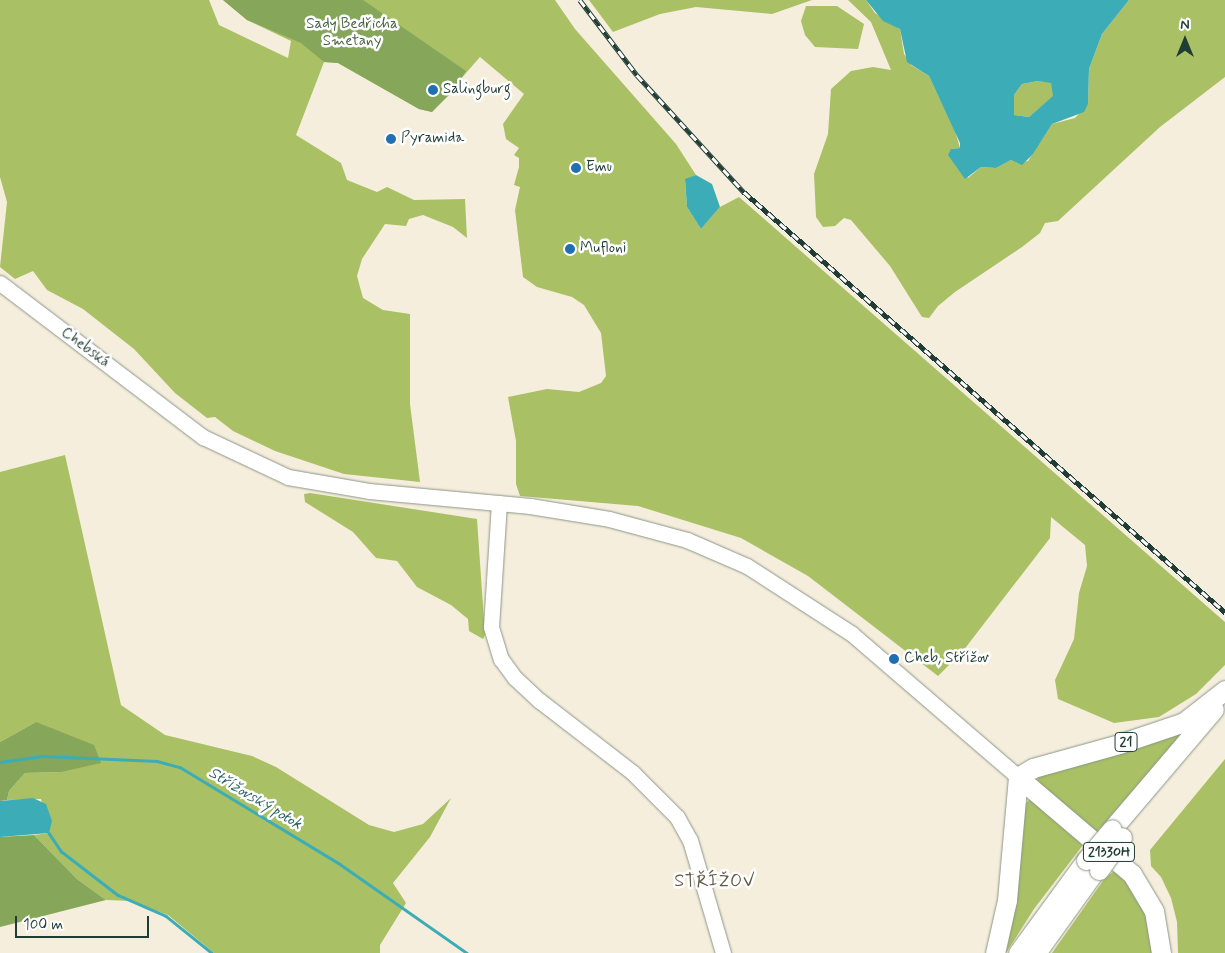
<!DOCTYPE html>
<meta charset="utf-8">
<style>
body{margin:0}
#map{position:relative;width:1225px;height:953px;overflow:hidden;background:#f6eedc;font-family:Mynerve,sans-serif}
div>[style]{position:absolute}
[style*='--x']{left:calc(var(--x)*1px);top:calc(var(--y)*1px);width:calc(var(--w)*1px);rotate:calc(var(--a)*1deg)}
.green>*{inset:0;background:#a9c065}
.forest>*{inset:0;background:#86a65a}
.water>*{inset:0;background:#3cadb6}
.stream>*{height:2.5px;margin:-1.25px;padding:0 1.25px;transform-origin:1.25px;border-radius:1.25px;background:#3cadb6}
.roads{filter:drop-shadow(0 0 1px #8a9688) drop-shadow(0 0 1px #8a9688)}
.secondary>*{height:15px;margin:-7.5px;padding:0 7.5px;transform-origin:7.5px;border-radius:7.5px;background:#fff}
.highway>*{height:19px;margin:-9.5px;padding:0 9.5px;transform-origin:9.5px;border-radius:9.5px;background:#fff}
.rail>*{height:4.5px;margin-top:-2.25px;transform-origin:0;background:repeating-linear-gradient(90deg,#fff 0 8px,#1f3d34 0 16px);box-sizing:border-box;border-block:1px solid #1f3d34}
.bridges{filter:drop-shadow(0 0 1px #8a9688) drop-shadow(0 0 1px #8a9688)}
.highway-bridge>*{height:19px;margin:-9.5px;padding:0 9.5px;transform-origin:9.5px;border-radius:9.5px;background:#fff}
.dots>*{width:14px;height:14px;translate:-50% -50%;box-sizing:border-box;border:2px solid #fff;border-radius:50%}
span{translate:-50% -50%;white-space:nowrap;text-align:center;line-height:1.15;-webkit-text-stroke:5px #fff;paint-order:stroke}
.shield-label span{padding:1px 4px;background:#fff;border:1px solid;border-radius:4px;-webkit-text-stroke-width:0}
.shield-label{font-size:14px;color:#1f3d34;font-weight:700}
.park-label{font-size:15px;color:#486443}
.poi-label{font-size:15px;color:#1f3d34}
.left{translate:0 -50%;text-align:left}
.street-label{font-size:15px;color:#1f3d34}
.water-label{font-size:16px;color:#296462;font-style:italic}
.quarter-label{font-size:18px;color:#605a47;letter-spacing:1px}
.north{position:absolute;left:1160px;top:15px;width:50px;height:50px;-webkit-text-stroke:4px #fff;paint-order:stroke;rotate:0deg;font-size:14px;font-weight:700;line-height:20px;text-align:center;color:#1f3d34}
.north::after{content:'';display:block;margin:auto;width:18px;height:22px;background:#1f3d34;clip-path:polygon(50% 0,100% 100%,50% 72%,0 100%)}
.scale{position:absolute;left:15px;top:916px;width:134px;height:22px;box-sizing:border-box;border:2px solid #1f3d34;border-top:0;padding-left:6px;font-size:15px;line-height:18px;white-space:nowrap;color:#1f3d34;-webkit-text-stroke:4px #fff;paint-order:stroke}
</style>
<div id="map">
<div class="green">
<div style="clip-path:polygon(0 0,209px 0,219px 25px,288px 58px,291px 41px,247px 20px,223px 0,555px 0,575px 29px,676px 144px,696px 175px,685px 180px,687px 207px,701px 229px,720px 207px,739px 197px,1225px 622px,1225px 665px,1196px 694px,1159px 717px,1114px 723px,1058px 699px,1055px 680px,1074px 639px,1079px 593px,1087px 566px,1085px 545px,1051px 517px,1050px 538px,963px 651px,938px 676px,808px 576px,741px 538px,638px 506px,520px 496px,516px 484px,516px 441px,508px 397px,547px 389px,579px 392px,601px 383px,606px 376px,601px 333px,584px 305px,572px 297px,537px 287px,523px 277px,515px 210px,520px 187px,514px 185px,519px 167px,519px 158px,514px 155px,519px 148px,506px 139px,503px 124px,524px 94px,480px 57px,432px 112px,419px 109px,338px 63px,324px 62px,296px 135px,341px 163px,347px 180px,377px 192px,387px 187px,414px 200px,465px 199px,467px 238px,453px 227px,423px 215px,409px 219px,406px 226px,385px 224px,362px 259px,357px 276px,363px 298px,383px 310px,410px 314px,410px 404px,420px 482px,344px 474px,275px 451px,233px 431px,215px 417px,207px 418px,175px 393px,134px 349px,83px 309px,47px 290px,33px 271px,15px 279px,0 267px,7px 202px,0 177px)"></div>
<div style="clip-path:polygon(589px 0,812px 0,772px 14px,696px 7px,660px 14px,613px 32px)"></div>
<div style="clip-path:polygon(848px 0,866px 0,875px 13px,900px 29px,904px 54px,911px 65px,929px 76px,955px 131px,960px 148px,951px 149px,968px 178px,981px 167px,996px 168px,1011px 160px,1018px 163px,1028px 161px,1052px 124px,1075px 118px,1088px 104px,1089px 69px,1102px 34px,1129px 0,1225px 0,1225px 77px,1160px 127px,1058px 221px,1045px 223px,1040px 233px,1022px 247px,955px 292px,938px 306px,929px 318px,922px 317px,890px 266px,851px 220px,844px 218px,835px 226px,823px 227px,816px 217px,814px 174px,828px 134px,831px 89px,851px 71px,873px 67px,891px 70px,871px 22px)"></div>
<div style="clip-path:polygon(806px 6px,837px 6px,864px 24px,858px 49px,815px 47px,805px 35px,801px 21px)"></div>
<div style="clip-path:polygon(1038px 81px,1051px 82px,1054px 96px,1029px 117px,1014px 115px,1014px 95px,1022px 84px)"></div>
<div style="clip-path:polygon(65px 455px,121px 705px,165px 735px,252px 756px,276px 767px,369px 825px,394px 832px,423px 824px,451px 798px,430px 837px,393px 883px,406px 903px,380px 945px,380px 953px,214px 953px,168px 915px,131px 901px,106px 900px,77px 879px,34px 835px,49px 833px,41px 799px,7px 800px,9px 791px,25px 773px,61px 772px,36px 722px,0 742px,0 472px)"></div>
<div style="clip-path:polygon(310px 493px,477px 519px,485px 635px,483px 639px,469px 631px,468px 619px,451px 605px,417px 587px,397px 561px,376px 558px,353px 532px,305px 502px,304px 494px)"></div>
<div style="clip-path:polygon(1188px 728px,1096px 833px,1037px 784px,1038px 774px)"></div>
<div style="clip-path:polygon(1225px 759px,1225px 953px,1178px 953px,1177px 922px,1171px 898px,1161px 877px,1151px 866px,1150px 850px)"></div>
<div style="clip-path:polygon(1030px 799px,1086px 841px,1034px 909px,1006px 953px,1016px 904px,1022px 807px)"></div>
<div style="clip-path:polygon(1117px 869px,1148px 914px,1154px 953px,1052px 953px,1105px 878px)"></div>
</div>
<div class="forest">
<div style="clip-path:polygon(223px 0,363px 0,466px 71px,452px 92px,432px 112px,419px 109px,338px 63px,324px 62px,301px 43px,247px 20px)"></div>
<div style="clip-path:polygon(36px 722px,94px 745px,101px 763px,61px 772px,25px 773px,9px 791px,7px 800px,0 801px,0 742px)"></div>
<div style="clip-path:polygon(34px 835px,77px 879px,106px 900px,0 927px,0 837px)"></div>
</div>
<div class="water">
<div style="clip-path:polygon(evenodd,866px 0,1129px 0,1102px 34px,1089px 69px,1088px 104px,1084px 112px,1052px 124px,1033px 154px,1022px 165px,1011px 160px,996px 168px,981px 167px,965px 179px,948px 155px,951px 149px,960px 148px,960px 143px,929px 76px,907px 62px,900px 29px,883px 21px,866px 0,1038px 81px,1051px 83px,1053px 96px,1029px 117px,1014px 115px,1014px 95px,1022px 84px,1038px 81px)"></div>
<div style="clip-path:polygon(696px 175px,712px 184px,720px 207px,701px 229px,687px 207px,685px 179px)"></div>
<div style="clip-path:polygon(33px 798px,46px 804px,52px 821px,49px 833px,0 837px,0 801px)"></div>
</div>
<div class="stream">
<div style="--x:0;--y:762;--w:43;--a:-7.9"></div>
<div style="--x:43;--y:756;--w:114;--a:2.5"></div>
<div style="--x:157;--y:761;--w:24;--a:15"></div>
<div style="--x:180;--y:767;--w:187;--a:31.2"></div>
<div style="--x:340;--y:864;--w:155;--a:35"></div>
<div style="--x:49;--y:833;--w:22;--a:56"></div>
<div style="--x:61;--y:851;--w:72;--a:37.7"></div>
<div style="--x:118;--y:895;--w:52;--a:23.6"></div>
<div style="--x:166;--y:916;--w:59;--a:38.8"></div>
</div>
<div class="roads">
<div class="secondary">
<div style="--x:0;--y:283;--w:255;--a:37.2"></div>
<div style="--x:203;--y:437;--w:94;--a:25.2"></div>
<div style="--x:288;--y:477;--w:82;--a:9.8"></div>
<div style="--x:369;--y:491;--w:162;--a:5.3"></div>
<div style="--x:530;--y:506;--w:80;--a:9.3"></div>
<div style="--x:609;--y:519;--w:81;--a:15.1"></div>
<div style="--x:687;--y:540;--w:65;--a:23.4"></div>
<div style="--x:747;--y:566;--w:125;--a:32.9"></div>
<div style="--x:852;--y:634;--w:219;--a:40.7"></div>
<div style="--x:499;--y:503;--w:124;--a:93.7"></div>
<div style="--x:491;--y:627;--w:34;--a:73"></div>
<div style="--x:501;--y:659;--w:24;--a:54"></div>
<div style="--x:515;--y:678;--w:34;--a:43"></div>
<div style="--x:540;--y:701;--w:118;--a:37.7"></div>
<div style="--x:633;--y:773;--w:62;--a:45"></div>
<div style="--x:677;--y:817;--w:26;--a:61"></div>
<div style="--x:690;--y:840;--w:118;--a:73.7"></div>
</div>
<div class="highway">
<div style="--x:1018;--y:777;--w:150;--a:40.4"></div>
<div style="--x:1132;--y:874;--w:43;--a:59.3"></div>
<div style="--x:1154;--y:911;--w:43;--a:80.5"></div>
<div style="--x:1018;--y:777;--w:17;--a:-31"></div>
<div style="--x:1033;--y:768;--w:89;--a:-15.6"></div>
<div style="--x:1119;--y:744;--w:69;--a:-18.7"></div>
<div style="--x:1184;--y:722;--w:52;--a:-38"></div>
<div style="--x:1112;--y:829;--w:157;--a:-49.6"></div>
<div style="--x:995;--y:953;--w:54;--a:-77.2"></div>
<div style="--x:1007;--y:900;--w:123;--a:-84.9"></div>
<div style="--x:1018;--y:953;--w:115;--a:-53.8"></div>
<div style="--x:1036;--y:953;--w:105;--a:-54.3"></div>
</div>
</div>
<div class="rail">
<div style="--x:580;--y:0;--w:94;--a:52.8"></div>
<div style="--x:637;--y:75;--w:159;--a:47.6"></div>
<div style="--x:744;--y:192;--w:639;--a:41.13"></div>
</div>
<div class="bridges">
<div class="highway-bridge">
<div style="--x:1086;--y:860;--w:40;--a:-50"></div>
<div style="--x:1099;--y:870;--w:40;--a:-55.1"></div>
</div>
</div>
<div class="dots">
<div style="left:433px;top:90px;background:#1f6fb2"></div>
<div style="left:391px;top:139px;background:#1f6fb2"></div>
<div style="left:576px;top:168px;background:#1f6fb2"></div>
<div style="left:570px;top:249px;background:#1f6fb2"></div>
<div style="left:894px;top:659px;background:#1f6fb2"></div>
</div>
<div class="shield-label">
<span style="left:1126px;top:742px">21</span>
<span style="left:1109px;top:852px">21330H</span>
</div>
<div class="park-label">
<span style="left:352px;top:33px">Sady Bedřicha<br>Smetany</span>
</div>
<div class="poi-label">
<span class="left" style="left:443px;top:90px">Salingburg</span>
<span class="left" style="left:401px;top:139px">Pyramida</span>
<span class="left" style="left:586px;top:168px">Emu</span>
<span class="left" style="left:580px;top:249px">Mufloni</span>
<span class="left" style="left:904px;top:659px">Cheb, Střížov</span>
</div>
<div class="street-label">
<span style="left:85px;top:348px;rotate:37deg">Chebská</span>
</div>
<div class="water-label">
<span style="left:255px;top:799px;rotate:31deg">Střížovský potok</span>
</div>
<div class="quarter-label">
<span style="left:715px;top:881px">STŘÍŽOV</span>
</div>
<div class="north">N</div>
<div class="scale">100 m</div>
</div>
